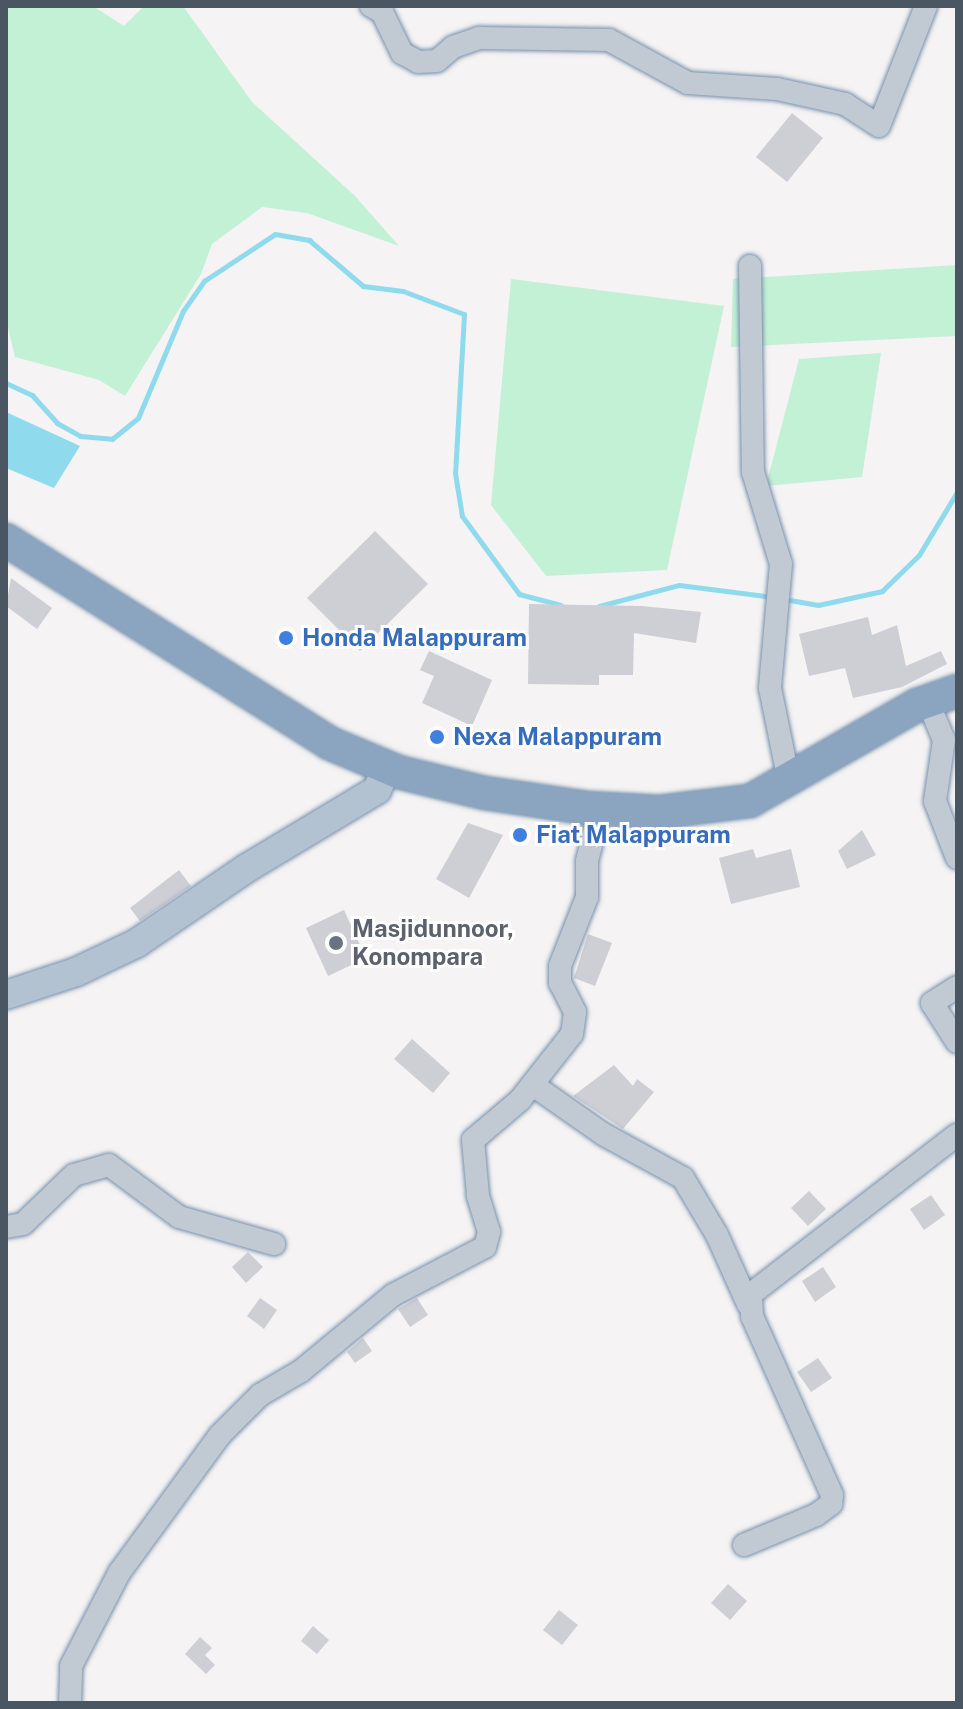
<!DOCTYPE html>
<html>
<head>
<meta charset="utf-8">
<style>
	body { margin:0 }
	#map { position:relative; width:963px; height:1709px; overflow:hidden; background:#f5f3f3; font-family:"Public Sans",sans-serif }
	div>[style] { position:absolute }
	[style*='--x'] { left:calc(var(--x)*1px); top:calc(var(--y)*1px); width:calc(var(--w)*1px); rotate:calc(var(--a)*1deg) }
	.green>* { inset:0; background:#c3f1d5 }
	.water>* { inset:0; background:#90daee }
	.stream>* { height:5px; margin:-2.5px; padding:0 2.5px; transform-origin:2.5px; border-radius:2.5px; background:#90daee }
	.building>* { inset:0; background:#cdcfd5 }
	.roads { filter:drop-shadow(0 0 2px #7690ad) drop-shadow(0 0 2px #7690ad) }
	.minor>* { height:22px; margin:-11px; padding:0 11px; transform-origin:11px; border-radius:11px; background:#c1cad2 }
	.major>* { height:28px; margin:-14px; padding:0 14px; transform-origin:14px; border-radius:14px; background:#b3c2d1 }
	.highway>* { height:32px; margin:-16px; padding:0 16px; transform-origin:16px; border-radius:16px; background:#8ba5c1 }
	.dots>* { width:22px; height:22px; translate:-50% -50%; box-sizing:border-box; border:4px solid #fff; border-radius:50% }
	span { translate:-50% -50%; white-space:nowrap; text-align:center; line-height:1.15; -webkit-text-stroke:6px #fff; paint-order:stroke }
	.shop-label { font-size:24px; color:#366cbe; font-weight:700 }
	.left { translate:0 -50%; text-align:left }
	.worship-label { font-size:24px; color:#5b616d; font-weight:700 }
	.frame { position:absolute; inset:0; border:8px solid #4a5661; pointer-events:none }
</style>
</head>
<body>
<div id="map">
	<div class="green">
		<i style="clip-path:polygon(6px 6px,93px 6px,124px 26px,144px 6px,183px 6px,252px 102px,355px 196px,399px 246px,307px 213px,262px 207px,212px 244px,201px 274px,125px 396px,99px 380px,15px 357px,6px 319px)"></i>
		<i style="clip-path:polygon(957px 265px,957px 336px,731px 347px,733px 279px)"></i>
		<i style="clip-path:polygon(511px 279px,724px 306px,667px 570px,546px 576px,491px 505px)"></i>
		<i style="clip-path:polygon(881px 353px,862px 477px,766px 486px,799px 359px)"></i>
	</div>
	<div class="water">
		<i style="clip-path:polygon(6px 412px,80px 446px,54px 488px,6px 468px)"></i>
	</div>
	<div class="stream">
		<i style="--x:6;--y:383;--w:29;--a:25"></i>
		<i style="--x:32;--y:395;--w:38;--a:48"></i>
		<i style="--x:57;--y:423;--w:26;--a:29"></i>
		<i style="--x:80;--y:436;--w:32;--a:5"></i>
		<i style="--x:112;--y:439;--w:33;--a:-39"></i>
		<i style="--x:138;--y:418;--w:116;--a:-67.2"></i>
		<i style="--x:183;--y:311;--w:37;--a:-55"></i>
		<i style="--x:204;--y:281;--w:85;--a:-33.5"></i>
		<i style="--x:275;--y:234;--w:35;--a:10"></i>
		<i style="--x:309;--y:240;--w:71;--a:40.4"></i>
		<i style="--x:363;--y:286;--w:40;--a:7.1"></i>
		<i style="--x:403;--y:291;--w:65;--a:20.7"></i>
		<i style="--x:464;--y:314;--w:159;--a:93.2"></i>
		<i style="--x:455;--y:473;--w:44;--a:80.8"></i>
		<i style="--x:462;--y:516;--w:97;--a:53.8"></i>
		<i style="--x:519;--y:594;--w:43;--a:14.7"></i>
		<i style="--x:784;--y:599;--w:35;--a:10"></i>
		<i style="--x:818;--y:605;--w:66;--a:-12.3"></i>
		<i style="--x:882;--y:591;--w:52;--a:-44.2"></i>
		<i style="--x:919;--y:555;--w:74;--a:-58.9"></i>
		<i style="--x:599;--y:606;--w:83;--a:-14.7"></i>
		<i style="--x:679;--y:585;--w:96;--a:7.2"></i>
	</div>
	<div class="building">
		<i style="clip-path:polygon(792px 113px,823px 138px,787px 182px,756px 157px)"></i>
		<i style="clip-path:polygon(375px 531px,428px 584px,360px 651px,307px 598px)"></i>
		<i style="clip-path:polygon(11px 578px,52px 608px,37px 629px,6px 606px)"></i>
		<i style="clip-path:polygon(529px 604px,642px 606px,701px 612px,696px 643px,634px 633px,633px 675px,599px 675px,599px 685px,528px 684px)"></i>
		<i style="clip-path:polygon(868px 617px,872px 635px,897px 625px,906px 666px,941px 651px,947px 664px,902px 687px,853px 698px,845px 668px,809px 676px,799px 634px)"></i>
		<i style="clip-path:polygon(429px 651px,492px 680px,472px 726px,422px 703px,434px 676px,420px 670px)"></i>
		<i style="clip-path:polygon(468px 823px,503px 835px,469px 898px,436px 879px)"></i>
		<i style="clip-path:polygon(862px 830px,876px 855px,847px 869px,838px 851px)"></i>
		<i style="clip-path:polygon(753px 849px,756px 858px,791px 849px,800px 887px,731px 904px,719px 858px)"></i>
		<i style="clip-path:polygon(179px 870px,191px 886px,140px 921px,130px 908px)"></i>
		<i style="clip-path:polygon(344px 910px,366px 958px,328px 976px,306px 928px)"></i>
		<i style="clip-path:polygon(588px 934px,612px 943px,595px 986px,574px 978px)"></i>
		<i style="clip-path:polygon(412px 1039px,450px 1073px,433px 1093px,394px 1059px)"></i>
		<i style="clip-path:polygon(614px 1065px,633px 1086px,637px 1079px,654px 1092px,623px 1129px,573px 1096px)"></i>
		<i style="clip-path:polygon(809px 1191px,826px 1209px,808px 1226px,791px 1208px)"></i>
		<i style="clip-path:polygon(931px 1195px,945px 1215px,924px 1230px,910px 1209px)"></i>
		<i style="clip-path:polygon(248px 1252px,263px 1267px,246px 1283px,232px 1267px)"></i>
		<i style="clip-path:polygon(823px 1267px,836px 1287px,815px 1302px,802px 1281px)"></i>
		<i style="clip-path:polygon(260px 1298px,277px 1310px,264px 1329px,247px 1316px)"></i>
		<i style="clip-path:polygon(417px 1298px,428px 1315px,410px 1327px,398px 1309px)"></i>
		<i style="clip-path:polygon(363px 1338px,372px 1351px,355px 1363px,347px 1352px)"></i>
		<i style="clip-path:polygon(818px 1358px,832px 1378px,811px 1392px,797px 1372px)"></i>
		<i style="clip-path:polygon(728px 1584px,747px 1601px,730px 1620px,711px 1603px)"></i>
		<i style="clip-path:polygon(559px 1610px,578px 1625px,562px 1645px,543px 1630px)"></i>
		<i style="clip-path:polygon(313px 1626px,329px 1640px,317px 1654px,301px 1641px)"></i>
		<i style="clip-path:polygon(200px 1637px,212px 1648px,205px 1655px,215px 1665px,206px 1674px,185px 1654px)"></i>
	</div>
	<div class="roads">
		<div class="minor">
			<i style="--x:371;--y:6;--w:13;--a:29"></i>
			<i style="--x:382;--y:12;--w:46;--a:64"></i>
			<i style="--x:402;--y:53;--w:18;--a:29"></i>
			<i style="--x:418;--y:62;--w:19;--a:-3"></i>
			<i style="--x:437;--y:61;--w:21;--a:-41"></i>
			<i style="--x:453;--y:47;--w:28;--a:-19"></i>
			<i style="--x:479;--y:38;--w:130;--a:0.9"></i>
			<i style="--x:609;--y:40;--w:90;--a:28.6"></i>
			<i style="--x:688;--y:83;--w:89;--a:3.9"></i>
			<i style="--x:777;--y:89;--w:70;--a:12.4"></i>
			<i style="--x:845;--y:104;--w:40;--a:32.9"></i>
			<i style="--x:879;--y:126;--w:129;--a:-68.6"></i>
			<i style="--x:750;--y:266;--w:206;--a:89.2"></i>
			<i style="--x:753;--y:472;--w:96;--a:73.1"></i>
			<i style="--x:781;--y:564;--w:124;--a:95.1"></i>
			<i style="--x:770;--y:688;--w:95;--a:78.5"></i>
			<i style="--x:928;--y:702;--w:41;--a:67.2"></i>
			<i style="--x:944;--y:740;--w:62;--a:98.4"></i>
			<i style="--x:935;--y:801;--w:61;--a:68.9"></i>
			<i style="--x:957;--y:987;--w:30;--a:147"></i>
			<i style="--x:932;--y:1003;--w:46;--a:57.3"></i>
			<i style="--x:533;--y:1085;--w:85;--a:35"></i>
			<i style="--x:603;--y:1134;--w:91;--a:28.8"></i>
			<i style="--x:683;--y:1178;--w:66;--a:59.2"></i>
			<i style="--x:717;--y:1235;--w:76;--a:65.8"></i>
			<i style="--x:6;--y:1227;--w:17;--a:-10"></i>
			<i style="--x:23;--y:1224;--w:71;--a:-43.9"></i>
			<i style="--x:74;--y:1175;--w:36;--a:-16"></i>
			<i style="--x:109;--y:1165;--w:87;--a:36.6"></i>
			<i style="--x:179;--y:1217;--w:99;--a:15.9"></i>
			<i style="--x:744;--y:1545;--w:78;--a:-22.6"></i>
			<i style="--x:816;--y:1515;--w:19;--a:-36"></i>
			<i style="--x:831;--y:1504;--w:9;--a:-84"></i>
			<i style="--x:832;--y:1495;--w:196;--a:-114.1"></i>
			<i style="--x:752;--y:1316;--w:22;--a:-93"></i>
			<i style="--x:751;--y:1294;--w:260;--a:-37.7"></i>
			<i style="--x:70;--y:1703;--w:37;--a:-88"></i>
			<i style="--x:71;--y:1666;--w:105;--a:-62.7"></i>
			<i style="--x:119;--y:1573;--w:171;--a:-53.8"></i>
			<i style="--x:220;--y:1435;--w:57;--a:-45"></i>
			<i style="--x:260;--y:1395;--w:48;--a:-30.3"></i>
			<i style="--x:301;--y:1371;--w:119;--a:-39.6"></i>
			<i style="--x:393;--y:1295;--w:104;--a:-27.6"></i>
			<i style="--x:485;--y:1247;--w:16;--a:-75"></i>
			<i style="--x:489;--y:1232;--w:39;--a:-107"></i>
			<i style="--x:478;--y:1195;--w:55;--a:-95.2"></i>
			<i style="--x:473;--y:1140;--w:62;--a:-40.4"></i>
			<i style="--x:520;--y:1100;--w:84;--a:-51.8"></i>
			<i style="--x:572;--y:1034;--w:22;--a:-82"></i>
			<i style="--x:575;--y:1012;--w:33;--a:-117"></i>
			<i style="--x:560;--y:983;--w:17;--a:-90"></i>
			<i style="--x:560;--y:966;--w:74;--a:-68.6"></i>
			<i style="--x:587;--y:897;--w:36;--a:-90"></i>
			<i style="--x:587;--y:861;--w:54;--a:-76"></i>
		</div>
		<div class="major">
			<i style="--x:6;--y:995;--w:74;--a:-18.2"></i>
			<i style="--x:76;--y:972;--w:68;--a:-25.4"></i>
			<i style="--x:137;--y:943;--w:133;--a:-34.3"></i>
			<i style="--x:247;--y:868;--w:152;--a:-31"></i>
			<i style="--x:377;--y:790;--w:25;--a:-67"></i>
		</div>
		<div class="highway">
			<i style="--x:6;--y:540;--w:381;--a:32.1"></i>
			<i style="--x:329;--y:743;--w:75;--a:22.8"></i>
			<i style="--x:398;--y:772;--w:89;--a:13.6"></i>
			<i style="--x:485;--y:793;--w:102;--a:8.4"></i>
			<i style="--x:586;--y:808;--w:74;--a:3.1"></i>
			<i style="--x:660;--y:812;--w:91;--a:-7"></i>
			<i style="--x:750;--y:801;--w:193;--a:-29.9"></i>
			<i style="--x:917;--y:705;--w:42;--a:-19.3"></i>
		</div>
	</div>
	<div class="dots">
		<i style="left:286px;top:638px;background:#3f7fe0"></i>
		<i style="left:437px;top:737px;background:#3f7fe0"></i>
		<i style="left:520px;top:835px;background:#3f7fe0"></i>
		<i style="left:336px;top:943px;background:#6b7280"></i>
	</div>
	<div class="shop-label">
		<span class="left" style="left:302px;top:638px">Honda Malappuram</span>
		<span class="left" style="left:453px;top:737px">Nexa Malappuram</span>
		<span class="left" style="left:536px;top:835px">Fiat Malappuram</span>
	</div>
	<div class="worship-label">
		<span class="left" style="left:352px;top:943px">Masjidunnoor,<br>Konompara</span>
	</div>
	<div class="frame"></div>
</div>
</body>
</html>
